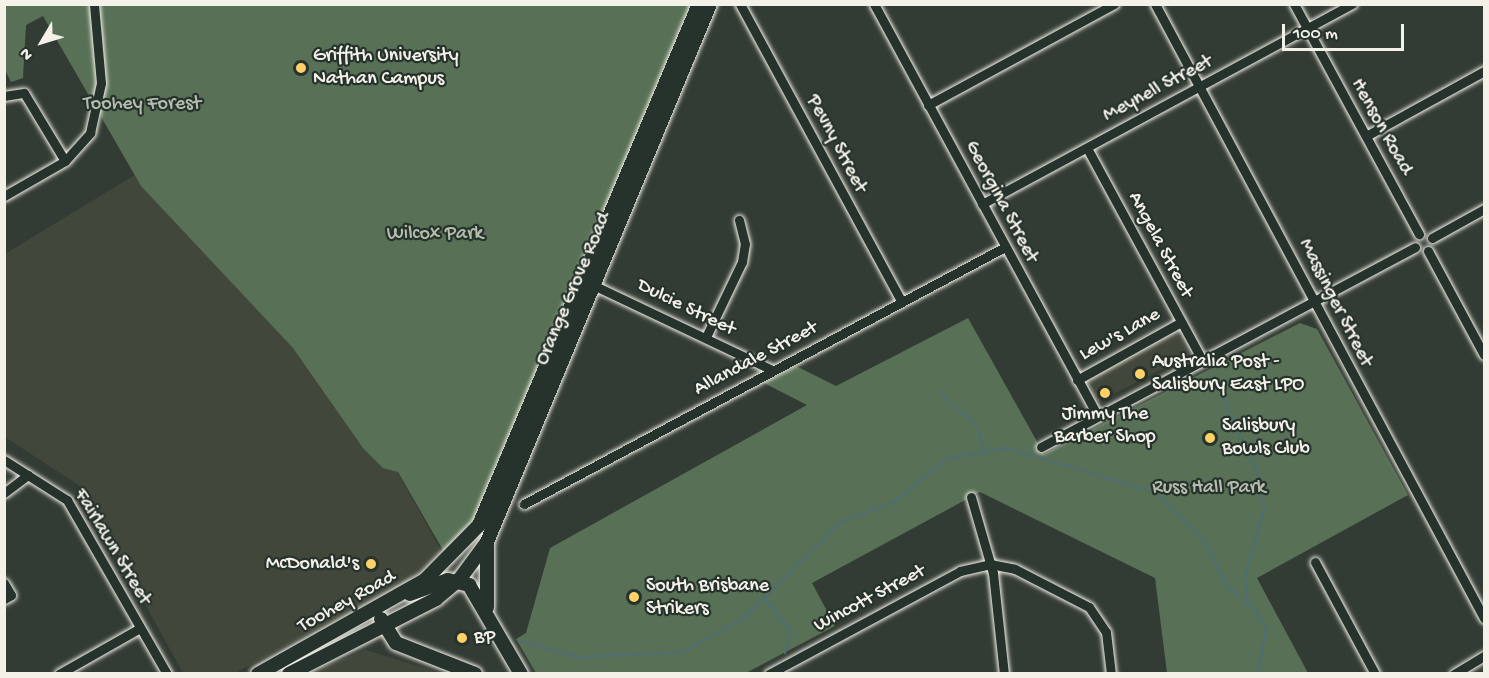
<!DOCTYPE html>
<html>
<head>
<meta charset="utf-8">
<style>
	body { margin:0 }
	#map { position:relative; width:1489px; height:678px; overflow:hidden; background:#333c34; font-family:"Gochi Hand",sans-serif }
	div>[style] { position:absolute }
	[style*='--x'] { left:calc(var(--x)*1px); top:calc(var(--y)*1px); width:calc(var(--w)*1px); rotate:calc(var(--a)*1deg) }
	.built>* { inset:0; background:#42473c }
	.green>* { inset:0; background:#587055 }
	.stream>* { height:2px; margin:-1px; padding:0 1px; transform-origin:1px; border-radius:1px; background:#4f6d75 }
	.roads { filter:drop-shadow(0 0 2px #f4f1e8) drop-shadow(0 0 2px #f4f1e8) }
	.minor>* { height:9px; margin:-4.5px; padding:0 4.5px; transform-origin:4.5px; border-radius:4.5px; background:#26332d }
	.secondary>* { height:14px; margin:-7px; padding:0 7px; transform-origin:7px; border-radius:7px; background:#26332d }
	.dots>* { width:16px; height:16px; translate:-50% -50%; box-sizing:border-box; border:3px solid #26332d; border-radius:50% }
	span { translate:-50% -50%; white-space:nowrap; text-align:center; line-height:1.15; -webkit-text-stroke:4.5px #26332d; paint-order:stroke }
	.poi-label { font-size:20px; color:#f4f1e8 }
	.left { translate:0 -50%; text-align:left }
	.right { translate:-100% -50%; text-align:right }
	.street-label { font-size:20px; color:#f4f1e8 }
	.park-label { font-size:20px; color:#b6bdad }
	.frame { position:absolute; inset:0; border:6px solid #f4f1e8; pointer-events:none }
	.north { position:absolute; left:12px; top:12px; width:60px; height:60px; -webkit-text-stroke:4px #26332d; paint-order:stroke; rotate:232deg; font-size:16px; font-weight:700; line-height:24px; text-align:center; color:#f4f1e8 }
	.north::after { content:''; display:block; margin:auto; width:21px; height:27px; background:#f4f1e8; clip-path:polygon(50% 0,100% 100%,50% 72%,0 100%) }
	.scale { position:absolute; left:1282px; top:24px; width:122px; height:27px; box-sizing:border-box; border:3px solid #f4f1e8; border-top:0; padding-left:8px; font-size:18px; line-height:21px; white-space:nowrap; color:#f4f1e8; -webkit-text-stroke:4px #26332d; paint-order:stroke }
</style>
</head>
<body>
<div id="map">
	<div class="built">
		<i style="clip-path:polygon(207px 131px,442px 552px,406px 582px,235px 673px,183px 673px,80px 486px,5px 437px,5px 254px)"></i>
		<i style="clip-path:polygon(1176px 330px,1190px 355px,1098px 402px,1087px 382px,1090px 375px)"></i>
		<i style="clip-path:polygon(366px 650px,427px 669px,438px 673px,309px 673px)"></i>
	</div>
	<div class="green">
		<i style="clip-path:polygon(4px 5px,691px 5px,477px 516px,444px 552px,398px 472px,383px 468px,363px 448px,293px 348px,141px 186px,43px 16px,26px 25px,23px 78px,11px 82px,5px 70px)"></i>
		<i style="clip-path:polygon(968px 318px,1044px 454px,1300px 323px,1317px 329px,1408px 495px,1257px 578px,1308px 673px,1167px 673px,1155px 578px,980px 492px,812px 583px,835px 626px,746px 673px,536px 673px,516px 639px,526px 633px,550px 548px,807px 405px,764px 383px,796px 366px,836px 386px)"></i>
	</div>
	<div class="stream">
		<i style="--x:1213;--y:375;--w:120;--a:65.8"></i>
		<i style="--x:1262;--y:484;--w:25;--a:85"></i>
		<i style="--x:1264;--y:509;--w:70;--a:105.8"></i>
		<i style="--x:1245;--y:576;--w:24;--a:83"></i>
		<i style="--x:941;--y:394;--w:47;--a:41.5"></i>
		<i style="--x:979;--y:430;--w:21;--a:79"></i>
		<i style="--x:763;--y:597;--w:44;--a:50.5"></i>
		<i style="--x:791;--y:631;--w:23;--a:105"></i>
		<i style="--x:519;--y:641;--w:61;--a:15.2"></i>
		<i style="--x:578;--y:657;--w:105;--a:-2.7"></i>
		<i style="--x:683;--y:652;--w:70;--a:-29.1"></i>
		<i style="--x:744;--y:618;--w:138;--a:-44.7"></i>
		<i style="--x:842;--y:521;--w:54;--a:-19.4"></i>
		<i style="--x:893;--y:503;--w:70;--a:-39.2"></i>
		<i style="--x:947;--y:459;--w:61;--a:-10.4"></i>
		<i style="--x:1007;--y:448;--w:154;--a:16.6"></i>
		<i style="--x:1155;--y:492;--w:69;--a:44.4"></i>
		<i style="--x:1204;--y:540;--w:50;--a:63.9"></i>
		<i style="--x:1226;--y:585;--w:43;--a:41.2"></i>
		<i style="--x:1258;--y:613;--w:18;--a:63"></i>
		<i style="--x:1266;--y:629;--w:46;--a:100.1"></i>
	</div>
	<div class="roads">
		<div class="minor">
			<i style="--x:740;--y:4;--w:338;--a:61.5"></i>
			<i style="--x:874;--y:4;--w:469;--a:61.5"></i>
			<i style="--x:1155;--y:4;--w:697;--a:61.82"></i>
			<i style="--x:1294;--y:4;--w:262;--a:61.5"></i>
			<i style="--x:4;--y:96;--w:20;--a:-9"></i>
			<i style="--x:24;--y:93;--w:79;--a:58.9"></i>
			<i style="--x:928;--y:105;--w:212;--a:-28.5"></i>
			<i style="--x:1366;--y:136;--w:135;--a:-28.8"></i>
			<i style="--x:1087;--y:148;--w:241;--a:61.5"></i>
			<i style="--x:4;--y:196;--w:70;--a:-29.8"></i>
			<i style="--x:65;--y:161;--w:38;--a:-48"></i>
			<i style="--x:90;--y:133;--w:51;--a:-77.6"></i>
			<i style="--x:101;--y:83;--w:79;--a:-95.1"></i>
			<i style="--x:982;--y:204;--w:421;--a:-28.4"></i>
			<i style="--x:1432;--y:238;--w:60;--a:-29.1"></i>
			<i style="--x:1428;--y:251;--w:118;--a:61.7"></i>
			<i style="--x:591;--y:284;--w:200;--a:25.4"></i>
			<i style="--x:706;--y:337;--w:83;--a:-64.4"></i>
			<i style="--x:742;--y:262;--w:18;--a:-81"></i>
			<i style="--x:745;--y:244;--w:25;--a:-104"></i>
			<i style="--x:1077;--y:380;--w:119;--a:-29.1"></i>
			<i style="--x:1041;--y:447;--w:424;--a:-28.1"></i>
			<i style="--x:4;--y:460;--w:75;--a:32.4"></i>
			<i style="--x:67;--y:500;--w:201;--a:60.1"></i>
			<i style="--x:4;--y:493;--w:30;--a:-37"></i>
			<i style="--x:971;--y:497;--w:79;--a:73.9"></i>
			<i style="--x:993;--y:573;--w:102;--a:83.8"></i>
			<i style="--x:524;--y:504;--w:545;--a:-28.12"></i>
			<i style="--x:1315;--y:562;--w:127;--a:61.8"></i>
			<i style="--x:4;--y:583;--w:14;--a:60"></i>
			<i style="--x:11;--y:595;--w:8;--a:150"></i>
			<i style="--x:59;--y:674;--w:93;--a:-29.6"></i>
			<i style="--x:769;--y:674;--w:217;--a:-28.3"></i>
			<i style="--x:960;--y:571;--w:31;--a:-13"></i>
			<i style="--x:990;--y:564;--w:25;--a:11"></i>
			<i style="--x:1015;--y:569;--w:83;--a:27.2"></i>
			<i style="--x:1089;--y:607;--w:30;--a:56"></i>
			<i style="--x:1106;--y:632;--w:42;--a:83.2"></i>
			<i style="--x:1454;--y:674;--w:35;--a:-31"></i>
		</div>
		<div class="secondary">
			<i style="--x:487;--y:542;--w:65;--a:90"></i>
			<i style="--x:410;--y:594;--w:40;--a:-20.2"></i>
			<i style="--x:448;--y:580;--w:22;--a:13"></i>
			<i style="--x:469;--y:585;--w:103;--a:59.7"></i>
			<i style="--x:381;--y:619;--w:28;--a:58"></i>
			<i style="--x:396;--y:643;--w:85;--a:21.4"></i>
			<i style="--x:258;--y:674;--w:192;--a:-29.4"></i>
			<i style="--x:425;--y:580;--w:77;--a:-45.5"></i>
			<i style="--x:479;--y:525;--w:566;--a:-67.11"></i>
			<i style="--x:289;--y:674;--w:165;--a:-27"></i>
			<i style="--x:436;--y:599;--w:30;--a:-40"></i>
			<i style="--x:459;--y:580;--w:47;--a:-53.6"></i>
			<i style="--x:487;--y:542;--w:582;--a:-67.49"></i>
		</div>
	</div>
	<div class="dots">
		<i style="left:301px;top:68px;background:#ffd166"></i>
		<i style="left:1140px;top:374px;background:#ffd166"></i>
		<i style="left:1105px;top:393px;background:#ffd166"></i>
		<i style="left:1210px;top:438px;background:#ffd166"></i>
		<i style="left:371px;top:564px;background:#ffd166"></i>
		<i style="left:634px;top:597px;background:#ffd166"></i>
		<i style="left:462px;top:638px;background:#ffd166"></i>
	</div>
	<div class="poi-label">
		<span class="left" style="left:313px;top:68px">Griffith University<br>Nathan Campus</span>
		<span class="left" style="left:1152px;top:374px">Australia Post -<br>Salisbury East LPO</span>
		<span style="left:1105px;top:426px">Jimmy The<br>Barber Shop</span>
		<span class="left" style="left:1222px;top:438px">Salisbury<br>Bowls Club</span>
		<span class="right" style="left:359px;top:564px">McDonald's</span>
		<span class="left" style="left:646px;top:598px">South Brisbane<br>Strikers</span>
		<span class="left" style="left:474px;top:638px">BP</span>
	</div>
	<div class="street-label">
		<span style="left:1158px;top:89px;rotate:-28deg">Meynell Street</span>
		<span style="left:1381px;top:127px;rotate:61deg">Henson Road</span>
		<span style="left:836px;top:144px;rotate:62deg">Pevny Street</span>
		<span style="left:1001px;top:202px;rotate:62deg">Georgina Street</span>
		<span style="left:1160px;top:245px;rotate:62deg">Angela Street</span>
		<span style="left:574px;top:289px;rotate:-67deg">Orange Grove Road</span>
		<span style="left:1335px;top:303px;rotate:63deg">Massinger Street</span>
		<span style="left:686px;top:308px;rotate:26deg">Dulcie Street</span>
		<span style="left:1120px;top:335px;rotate:-29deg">Lew's Lane</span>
		<span style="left:756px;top:359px;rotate:-28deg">Allandale Street</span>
		<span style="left:112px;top:547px;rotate:59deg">Fairlawn Street</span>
		<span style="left:870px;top:599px;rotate:-28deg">Wincott Street</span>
		<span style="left:347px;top:602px;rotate:-29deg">Toohey Road</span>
	</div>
	<div class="park-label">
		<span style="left:142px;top:104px">Toohey Forest</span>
		<span style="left:435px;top:234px">Wilcox Park</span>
		<span style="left:1209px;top:488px">Russ Hall Park</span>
	</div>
	<div class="frame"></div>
	<div class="north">N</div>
	<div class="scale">100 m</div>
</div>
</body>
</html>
